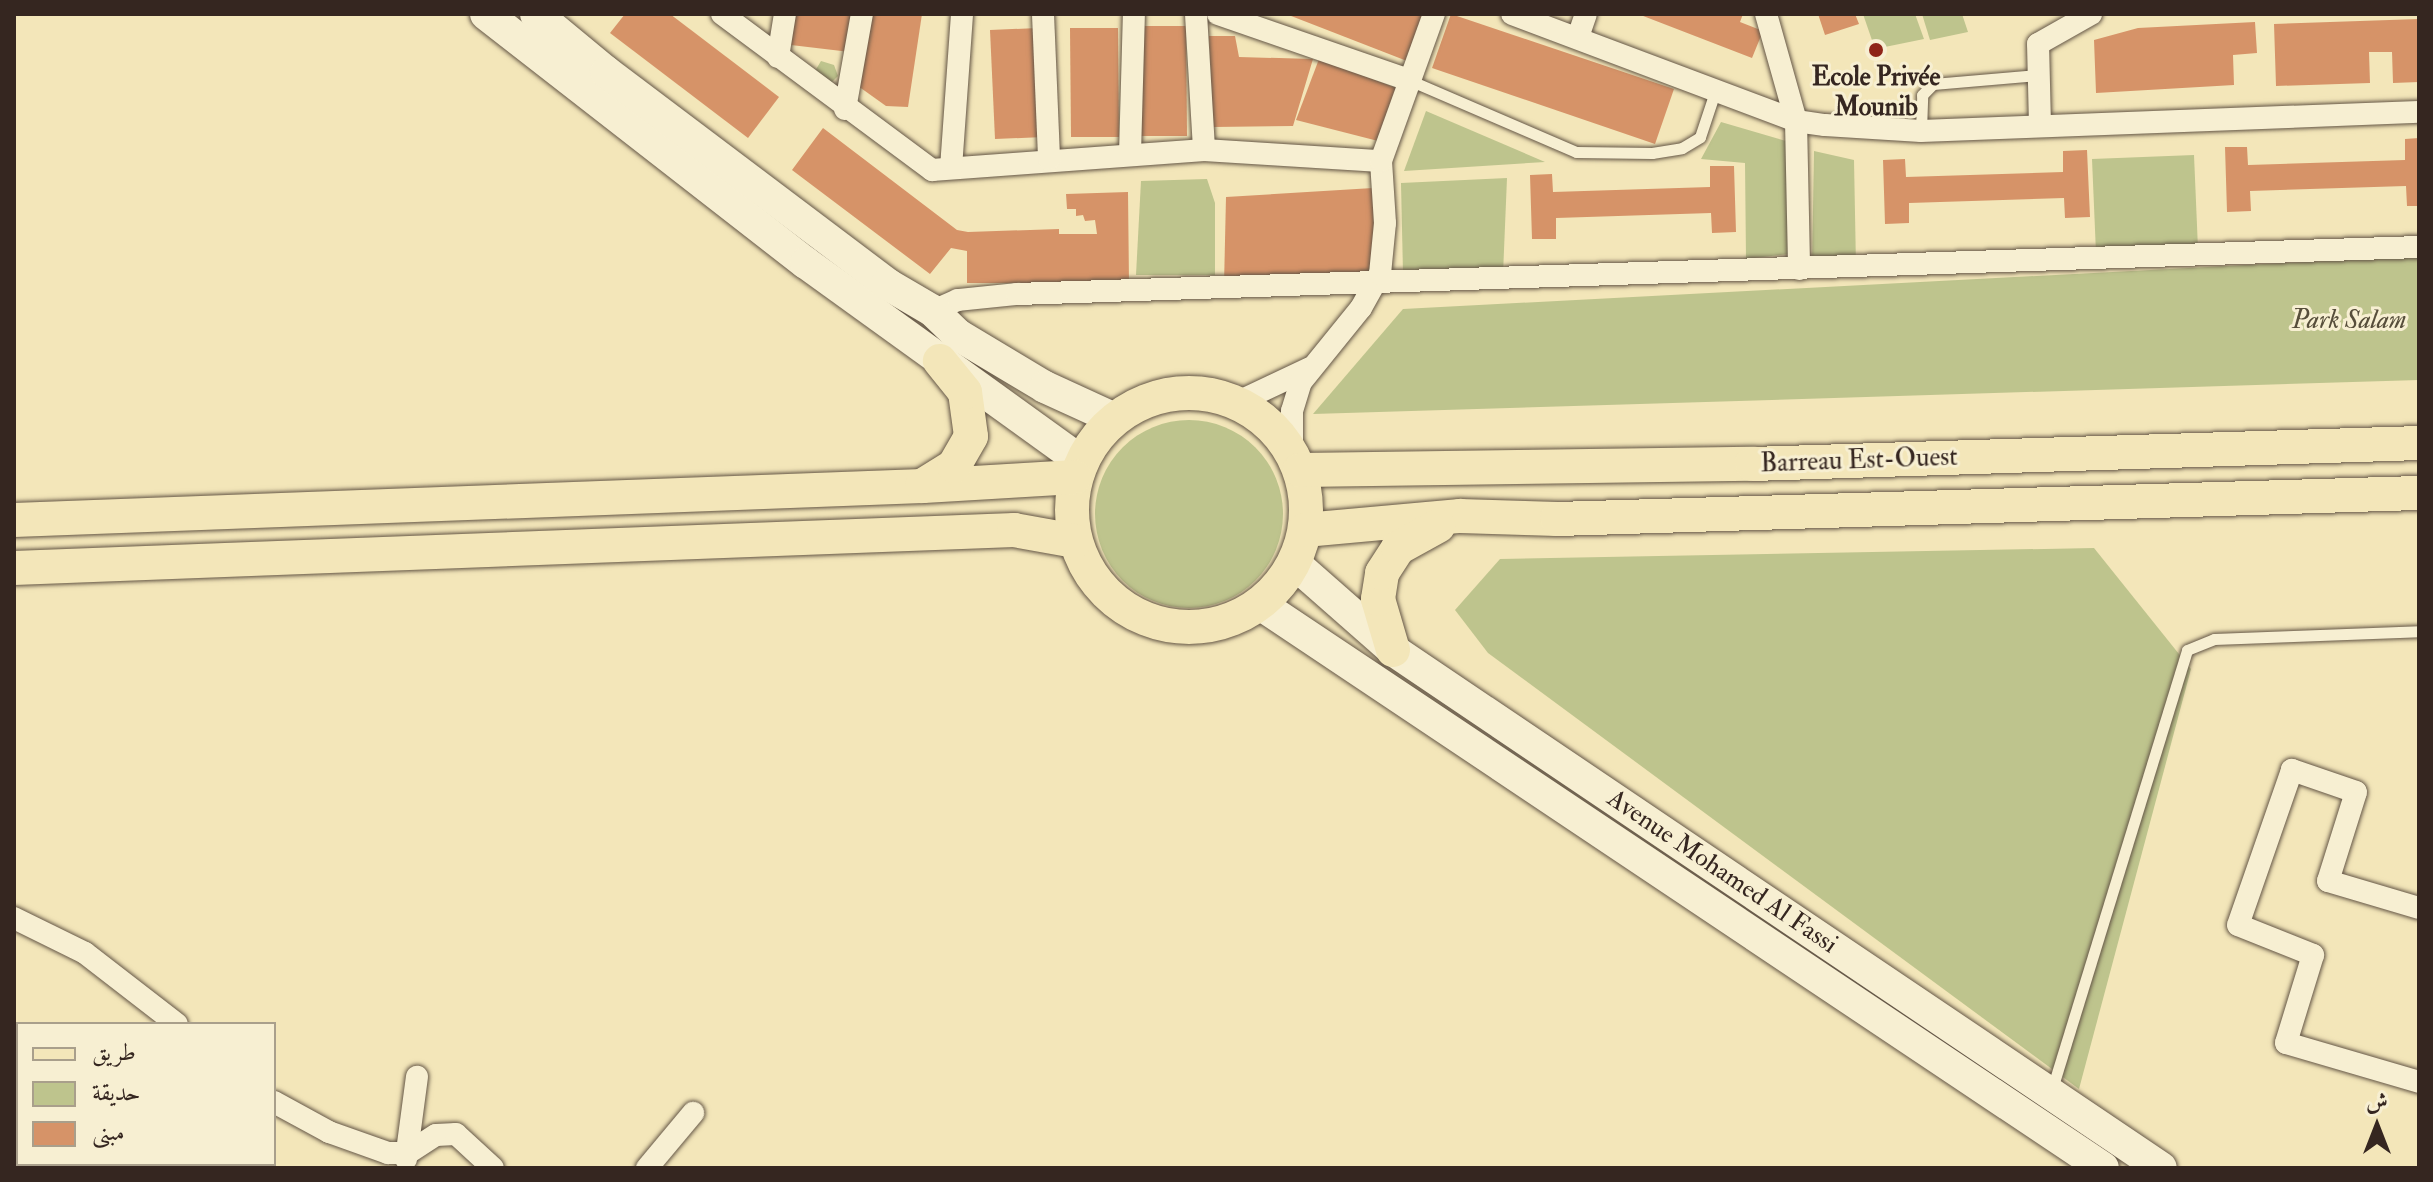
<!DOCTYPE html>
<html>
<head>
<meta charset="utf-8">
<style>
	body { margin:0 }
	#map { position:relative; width:2433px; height:1182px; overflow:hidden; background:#f3e6b9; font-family:"IM FELL Double Pica",Amiri,serif }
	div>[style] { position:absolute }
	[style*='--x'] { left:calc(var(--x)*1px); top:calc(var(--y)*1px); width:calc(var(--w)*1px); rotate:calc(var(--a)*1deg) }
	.green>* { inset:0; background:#bec48d }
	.round { border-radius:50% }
	.building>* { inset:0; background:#d69368 }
	.roads { filter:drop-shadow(0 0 2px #645646) drop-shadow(0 0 2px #645646) }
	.lane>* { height:11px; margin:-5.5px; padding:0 5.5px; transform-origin:5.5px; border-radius:5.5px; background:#f7efd2 }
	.street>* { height:22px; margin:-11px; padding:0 11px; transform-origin:11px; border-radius:11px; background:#f7efd2 }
	.secondary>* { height:32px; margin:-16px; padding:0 16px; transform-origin:16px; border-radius:16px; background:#f7efd2 }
	.primary>* { height:34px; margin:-17px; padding:0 17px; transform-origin:17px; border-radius:17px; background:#f3e6b9 }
	.primary>.ring { margin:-17px; padding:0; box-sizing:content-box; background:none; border:34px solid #f3e6b9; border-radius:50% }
	.dots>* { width:22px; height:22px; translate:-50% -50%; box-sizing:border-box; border:4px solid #f7efd2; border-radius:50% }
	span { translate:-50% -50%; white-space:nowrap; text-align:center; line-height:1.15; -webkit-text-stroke:6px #f7efd2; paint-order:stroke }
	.poi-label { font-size:26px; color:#352620; font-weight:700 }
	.park-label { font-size:26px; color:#574e3b; font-style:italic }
	.street-label { font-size:26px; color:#352620 }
	.frame { position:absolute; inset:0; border:16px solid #352620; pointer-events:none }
	.legend { position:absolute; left:16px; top:1022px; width:260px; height:144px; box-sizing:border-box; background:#f7efd2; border:2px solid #a99f8b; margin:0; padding:10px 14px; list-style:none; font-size:24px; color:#352620 }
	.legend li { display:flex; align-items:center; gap:16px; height:40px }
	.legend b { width:40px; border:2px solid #a99f8b }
	.north { position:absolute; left:2337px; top:1086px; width:80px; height:80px; -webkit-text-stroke:6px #f7efd2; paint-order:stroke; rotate:0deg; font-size:22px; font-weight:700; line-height:32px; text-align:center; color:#352620 }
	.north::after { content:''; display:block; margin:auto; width:28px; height:36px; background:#352620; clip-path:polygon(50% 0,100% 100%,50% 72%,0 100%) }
</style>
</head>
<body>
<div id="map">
	<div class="green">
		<i style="clip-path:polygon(1863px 14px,1915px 14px,1924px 39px,1875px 49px)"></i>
		<i style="clip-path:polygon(1922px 14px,1962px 14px,1968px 32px,1930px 40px)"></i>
		<i style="clip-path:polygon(821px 61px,834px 65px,838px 76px,829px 85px,812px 76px)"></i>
		<i style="clip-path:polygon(1426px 111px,1545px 162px,1404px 171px)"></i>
		<i style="clip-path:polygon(1721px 122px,1786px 141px,1789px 254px,1746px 259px,1745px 163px,1701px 159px)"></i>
		<i style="clip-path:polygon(1814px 151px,1854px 160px,1856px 266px,1812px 269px)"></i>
		<i style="clip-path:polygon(2194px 155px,2198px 249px,2096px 253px,2092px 159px)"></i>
		<i style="clip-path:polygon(1507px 178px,1503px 274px,1403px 273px,1401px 183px)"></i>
		<i style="clip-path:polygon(1207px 179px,1215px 203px,1215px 275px,1136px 275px,1141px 181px)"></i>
		<i style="clip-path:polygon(2419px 256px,2419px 380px,1313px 414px,1403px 309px)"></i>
		<i class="round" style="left:1095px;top:420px;width:188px;height:188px"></i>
		<i style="clip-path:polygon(2094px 548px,2191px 669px,2079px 1089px,1488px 653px,1455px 610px,1500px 559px)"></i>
	</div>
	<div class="building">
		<i style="clip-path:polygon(625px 14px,670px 14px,779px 97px,748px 138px,610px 33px)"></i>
		<i style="clip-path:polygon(795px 14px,854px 14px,850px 52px,791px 45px)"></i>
		<i style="clip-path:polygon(868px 14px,922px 14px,908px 107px,886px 106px,858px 86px)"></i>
		<i style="clip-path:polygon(1286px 14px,1425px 14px,1407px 61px)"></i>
		<i style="clip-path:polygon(1451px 14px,1674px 89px,1655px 144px,1432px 68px)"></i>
		<i style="clip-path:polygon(1638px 14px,1743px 14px,1740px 22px,1763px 31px,1752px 58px)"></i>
		<i style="clip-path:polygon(1818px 14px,1855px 14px,1859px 24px,1825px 35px)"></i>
		<i style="clip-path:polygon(2419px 19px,2419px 82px,2393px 83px,2392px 52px,2369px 52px,2370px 83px,2276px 86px,2274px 24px)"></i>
		<i style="clip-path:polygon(2255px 22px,2257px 53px,2233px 55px,2234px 85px,2096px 93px,2094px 40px,2138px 28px)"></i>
		<i style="clip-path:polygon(1138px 26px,1186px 26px,1187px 136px,1139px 136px)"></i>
		<i style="clip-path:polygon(1038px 28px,1043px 137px,995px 139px,990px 30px)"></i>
		<i style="clip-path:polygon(1070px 28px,1118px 28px,1119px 137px,1071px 137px)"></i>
		<i style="clip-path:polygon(1209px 36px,1235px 36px,1239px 57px,1313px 59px,1293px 126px,1213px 127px)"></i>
		<i style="clip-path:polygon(1319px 59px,1399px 89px,1382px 142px,1296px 120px)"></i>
		<i style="clip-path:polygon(823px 128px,957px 230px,968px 232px,1059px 229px,1059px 234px,1097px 234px,1095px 220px,1085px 221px,1083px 215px,1076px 216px,1076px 209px,1067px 209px,1066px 194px,1128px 192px,1129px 283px,967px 283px,967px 251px,951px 248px,930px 274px,792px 170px)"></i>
		<i style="clip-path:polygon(2419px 138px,2419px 206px,2407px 206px,2406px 186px,2250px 191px,2251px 211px,2227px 212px,2225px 147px,2247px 147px,2248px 165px,2405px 160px,2405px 139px)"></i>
		<i style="clip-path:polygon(2087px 150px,2090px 217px,2065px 218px,2064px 198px,1909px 203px,1909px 223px,1885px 224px,1883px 160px,1905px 159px,1906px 177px,2063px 172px,2063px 151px)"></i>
		<i style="clip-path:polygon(1710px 166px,1734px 166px,1736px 232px,1712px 233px,1711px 213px,1556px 218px,1556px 239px,1532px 239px,1530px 175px,1552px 174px,1553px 192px,1710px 187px)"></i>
		<i style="clip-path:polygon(1373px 188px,1375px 277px,1224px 285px,1226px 197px)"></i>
	</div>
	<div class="roads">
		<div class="lane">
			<i style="--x:1409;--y:80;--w:182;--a:23.3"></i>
			<i style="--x:1576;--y:152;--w:76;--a:0.8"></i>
			<i style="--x:1652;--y:153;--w:30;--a:-9"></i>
			<i style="--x:1682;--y:148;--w:21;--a:-31"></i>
			<i style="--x:1700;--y:137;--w:51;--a:-71.6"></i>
			<i style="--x:1921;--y:131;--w:36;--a:-88"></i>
			<i style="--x:1922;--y:95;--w:16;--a:-45"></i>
			<i style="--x:1933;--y:84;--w:105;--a:-4.9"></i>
			<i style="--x:2052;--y:1089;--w:459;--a:-72.9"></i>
			<i style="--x:2187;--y:650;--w:29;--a:-22"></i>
			<i style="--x:2214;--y:639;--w:205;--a:-2.2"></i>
		</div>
		<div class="street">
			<i style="--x:722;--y:14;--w:262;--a:36.6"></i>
			<i style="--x:932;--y:170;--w:273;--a:-4.2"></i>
			<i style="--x:1204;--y:150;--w:177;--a:3.6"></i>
			<i style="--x:1043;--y:14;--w:145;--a:87.6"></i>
			<i style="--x:1196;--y:14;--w:136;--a:86.6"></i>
			<i style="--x:1218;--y:14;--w:202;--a:19.1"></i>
			<i style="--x:1512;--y:14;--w:303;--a:20.6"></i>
			<i style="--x:1796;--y:121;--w:29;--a:8"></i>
			<i style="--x:1825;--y:125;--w:96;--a:3.6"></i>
			<i style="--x:1921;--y:131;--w:498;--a:-2.2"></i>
			<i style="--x:1766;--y:14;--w:111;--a:74.3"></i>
			<i style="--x:1796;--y:121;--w:148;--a:88.8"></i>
			<i style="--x:1578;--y:37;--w:24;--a:-71"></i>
			<i style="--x:778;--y:57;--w:44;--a:-80.8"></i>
			<i style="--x:845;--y:109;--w:97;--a:-79.9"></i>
			<i style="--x:2040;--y:125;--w:81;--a:-91.4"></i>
			<i style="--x:2038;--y:44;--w:61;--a:-29.5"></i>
			<i style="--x:1130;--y:154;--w:140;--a:-88.4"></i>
			<i style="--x:951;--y:168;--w:154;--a:-85.9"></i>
			<i style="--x:933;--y:311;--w:27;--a:-24"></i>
			<i style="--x:958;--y:300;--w:59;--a:-5.8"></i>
			<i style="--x:1017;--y:294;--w:1403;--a:-1.92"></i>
			<i style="--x:1236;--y:403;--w:82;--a:-25.3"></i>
			<i style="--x:1292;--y:453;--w:42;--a:-90"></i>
			<i style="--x:1292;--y:411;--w:30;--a:-73"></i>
			<i style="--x:1301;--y:382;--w:95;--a:-51"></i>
			<i style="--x:1361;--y:308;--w:39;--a:-61"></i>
			<i style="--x:1380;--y:274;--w:51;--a:-84.4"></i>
			<i style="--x:1385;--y:223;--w:62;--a:-93.7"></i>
			<i style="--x:1381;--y:161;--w:156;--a:-70.2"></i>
			<i style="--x:2419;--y:908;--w:95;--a:-163.5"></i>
			<i style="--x:2328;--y:881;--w:93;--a:-72.5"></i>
			<i style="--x:2356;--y:792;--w:68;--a:-161"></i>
			<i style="--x:2292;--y:770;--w:164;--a:109.2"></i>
			<i style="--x:2238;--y:925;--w:81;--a:21.8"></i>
			<i style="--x:2313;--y:955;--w:92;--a:107.1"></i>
			<i style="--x:2286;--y:1043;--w:139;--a:16.3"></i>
			<i style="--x:14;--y:918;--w:79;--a:26.2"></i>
			<i style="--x:85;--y:953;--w:116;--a:37.7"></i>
			<i style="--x:274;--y:1102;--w:63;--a:28.6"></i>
			<i style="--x:329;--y:1132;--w:63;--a:19.6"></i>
			<i style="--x:388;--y:1153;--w:20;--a:0"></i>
			<i style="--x:408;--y:1153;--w:33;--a:-33"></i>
			<i style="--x:436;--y:1135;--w:20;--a:-3"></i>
			<i style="--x:456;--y:1134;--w:50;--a:42.6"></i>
			<i style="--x:406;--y:1159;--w:83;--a:-82.4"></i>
			<i style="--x:212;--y:1168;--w:4;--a:-76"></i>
			<i style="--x:647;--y:1168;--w:72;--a:-50.1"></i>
		</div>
		<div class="secondary">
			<i style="--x:486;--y:14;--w:405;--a:37.9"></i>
			<i style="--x:806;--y:263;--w:340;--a:35.8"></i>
			<i style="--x:536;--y:14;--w:91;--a:39.6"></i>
			<i style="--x:606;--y:72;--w:352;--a:37"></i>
			<i style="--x:887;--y:284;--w:53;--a:30.4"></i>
			<i style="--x:933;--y:311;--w:35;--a:44"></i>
			<i style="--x:958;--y:335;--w:101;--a:30.9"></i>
			<i style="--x:1045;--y:387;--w:77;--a:24.6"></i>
			<i style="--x:1294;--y:563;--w:132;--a:41.3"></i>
			<i style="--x:1393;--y:650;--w:926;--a:34"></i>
			<i style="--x:1260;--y:604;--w:1014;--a:33.78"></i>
		</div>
		<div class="primary">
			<i class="ring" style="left:1072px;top:393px;width:200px;height:200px"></i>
			<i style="--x:1300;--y:470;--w:452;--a:-0.8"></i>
			<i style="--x:1752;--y:464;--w:667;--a:-1.8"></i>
			<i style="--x:924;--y:486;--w:151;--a:-3.4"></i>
			<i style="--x:14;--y:520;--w:909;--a:-2.14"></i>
			<i style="--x:922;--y:486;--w:38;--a:-32"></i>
			<i style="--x:954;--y:466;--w:34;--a:-60"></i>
			<i style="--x:971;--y:436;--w:44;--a:-97.8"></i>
			<i style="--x:965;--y:392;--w:40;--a:-129"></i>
			<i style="--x:1305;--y:530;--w:156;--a:-5.2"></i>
			<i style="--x:1460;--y:516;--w:97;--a:1.8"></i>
			<i style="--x:1557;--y:519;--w:862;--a:-1.73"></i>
			<i style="--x:14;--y:568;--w:1001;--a:-2.18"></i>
			<i style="--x:1014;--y:530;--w:62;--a:10.2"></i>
			<i style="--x:1393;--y:650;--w:53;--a:-106.4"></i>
			<i style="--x:1378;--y:599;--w:26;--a:-81"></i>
			<i style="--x:1382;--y:573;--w:30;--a:-57"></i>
			<i style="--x:1398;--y:548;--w:46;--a:-28.8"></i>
		</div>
	</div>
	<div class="dots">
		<i style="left:1876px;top:50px;background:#8f2418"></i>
	</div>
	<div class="poi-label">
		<span style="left:1876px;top:93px">Ecole Privée<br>Mounib</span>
	</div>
	<div class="park-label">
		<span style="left:2349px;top:321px">Park Salam</span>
	</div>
	<div class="street-label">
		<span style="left:1859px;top:461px;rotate:-2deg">Barreau Est-Ouest</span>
		<span style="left:1722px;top:872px;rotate:34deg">Avenue Mohamed Al Fassi</span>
	</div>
	<div class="frame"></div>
	<ul class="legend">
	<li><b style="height:10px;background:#f3e6b9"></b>طريق</li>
	<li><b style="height:22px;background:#bec48d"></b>حديقة</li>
	<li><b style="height:22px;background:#d69368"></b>مبنى</li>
	</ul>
	<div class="north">ش</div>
</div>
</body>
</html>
